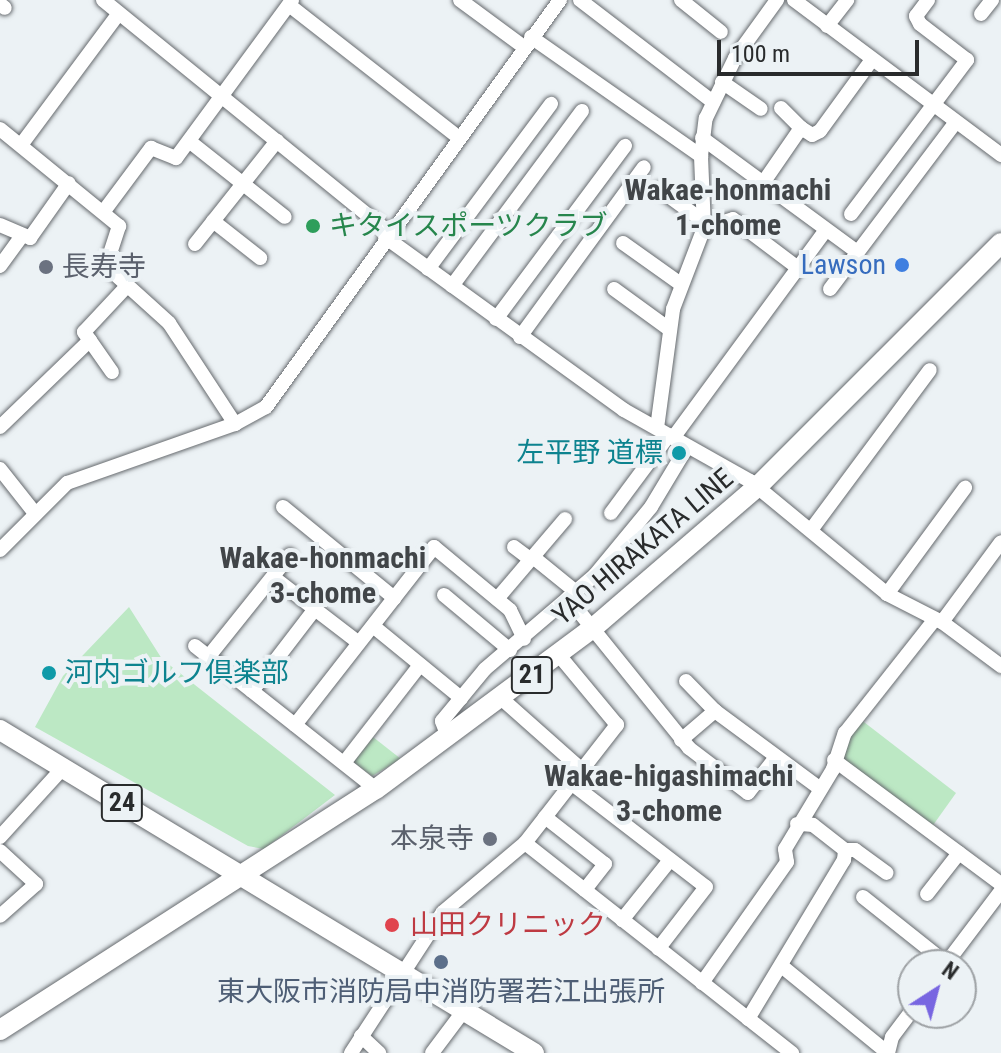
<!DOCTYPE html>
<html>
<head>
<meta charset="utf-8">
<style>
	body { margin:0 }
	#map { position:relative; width:1001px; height:1053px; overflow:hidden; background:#ecf2f5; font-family:"Roboto Condensed","Noto Sans JP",sans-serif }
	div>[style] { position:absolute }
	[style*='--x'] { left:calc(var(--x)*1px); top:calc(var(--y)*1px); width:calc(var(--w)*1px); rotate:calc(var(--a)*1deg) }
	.green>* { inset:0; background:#bce8c4 }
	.roads { filter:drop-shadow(0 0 2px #666a6e) drop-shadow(0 0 2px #666a6e) }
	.minor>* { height:14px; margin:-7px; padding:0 7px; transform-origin:7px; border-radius:7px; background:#fff }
	.primary>* { height:20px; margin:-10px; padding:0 10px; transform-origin:10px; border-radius:10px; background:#fff }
	.dots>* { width:22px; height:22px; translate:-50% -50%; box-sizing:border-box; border:4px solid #ecf2f5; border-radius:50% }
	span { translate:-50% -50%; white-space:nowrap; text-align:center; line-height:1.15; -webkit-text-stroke:8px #ecf2f5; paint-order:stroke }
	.shield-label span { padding:2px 6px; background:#ecf2f5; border:2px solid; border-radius:6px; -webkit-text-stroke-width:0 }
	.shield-label { font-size:26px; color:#292b2c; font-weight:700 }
	.leisure-label { font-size:28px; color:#27864d }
	.left { translate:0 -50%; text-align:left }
	.shop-label { font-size:28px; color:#366cbe }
	.right { translate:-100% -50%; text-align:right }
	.worship-label { font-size:28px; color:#5b616d }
	.culture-label { font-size:28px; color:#0d838f }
	.street-label { font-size:28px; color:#292b2c }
	.health-label { font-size:28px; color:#be3a42 }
	.service-label { font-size:28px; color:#4e5e75 }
	.neighbourhood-label { font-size:30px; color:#414548; font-weight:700 }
	.north { position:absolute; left:897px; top:949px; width:80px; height:80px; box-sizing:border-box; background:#ecf2f5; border:2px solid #9ea2a5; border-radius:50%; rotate:36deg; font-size:22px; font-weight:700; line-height:32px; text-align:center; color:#292b2c }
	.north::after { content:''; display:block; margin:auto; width:28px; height:36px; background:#7866e1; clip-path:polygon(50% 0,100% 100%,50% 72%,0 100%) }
	.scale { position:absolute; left:717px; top:40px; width:202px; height:36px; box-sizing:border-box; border:4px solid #292b2c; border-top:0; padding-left:10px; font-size:24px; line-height:28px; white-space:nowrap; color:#292b2c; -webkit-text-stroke:6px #ecf2f5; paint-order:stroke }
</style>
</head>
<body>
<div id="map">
	<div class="green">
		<i style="clip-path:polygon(129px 607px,162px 659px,335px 795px,264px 849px,248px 846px,35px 727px,63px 676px)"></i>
		<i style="clip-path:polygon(860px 719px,956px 793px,931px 828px,839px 760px)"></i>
		<i style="clip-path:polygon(373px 737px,401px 759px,372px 776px,353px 762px)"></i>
	</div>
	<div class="roads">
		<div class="minor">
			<i style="--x:103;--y:0;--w:367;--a:39.1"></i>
			<i style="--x:460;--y:0;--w:79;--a:36.3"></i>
			<i style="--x:580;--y:0;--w:168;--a:37.5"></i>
			<i style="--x:681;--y:0;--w:51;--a:38.7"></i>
			<i style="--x:794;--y:0;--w:259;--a:36.8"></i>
			<i style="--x:0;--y:4;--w:6;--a:39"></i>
			<i style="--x:289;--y:5;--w:214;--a:38"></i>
			<i style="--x:981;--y:14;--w:18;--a:-52"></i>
			<i style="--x:827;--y:26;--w:33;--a:-52"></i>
			<i style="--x:531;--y:37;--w:208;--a:35"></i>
			<i style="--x:722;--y:82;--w:47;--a:34.7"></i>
			<i style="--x:781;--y:108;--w:28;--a:45"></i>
			<i style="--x:0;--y:129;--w:154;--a:39.2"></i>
			<i style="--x:119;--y:226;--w:42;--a:108"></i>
			<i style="--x:106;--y:266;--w:85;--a:42.1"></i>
			<i style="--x:169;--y:323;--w:121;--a:56.8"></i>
			<i style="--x:702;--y:138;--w:192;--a:36.3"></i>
			<i style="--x:189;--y:141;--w:122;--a:38.4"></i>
			<i style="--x:21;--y:145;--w:164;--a:-53.4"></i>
			<i style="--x:763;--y:183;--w:67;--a:-55.4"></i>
			<i style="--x:801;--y:128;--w:13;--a:32"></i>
			<i style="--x:812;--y:135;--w:9;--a:-27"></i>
			<i style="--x:820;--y:131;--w:87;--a:-53.9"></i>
			<i style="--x:659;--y:189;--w:54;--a:36"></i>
			<i style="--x:104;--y:211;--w:79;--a:-53.3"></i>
			<i style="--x:151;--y:148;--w:27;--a:22"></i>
			<i style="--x:176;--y:158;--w:196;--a:-53.7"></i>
			<i style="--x:851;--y:214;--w:193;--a:-53"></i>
			<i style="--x:967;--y:60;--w:59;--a:-142.5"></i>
			<i style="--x:920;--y:24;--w:9;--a:-117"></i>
			<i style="--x:916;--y:16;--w:20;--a:-53"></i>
			<i style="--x:213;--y:221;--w:60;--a:38.2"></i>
			<i style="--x:0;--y:225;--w:33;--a:23"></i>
			<i style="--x:30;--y:238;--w:67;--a:-54.7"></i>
			<i style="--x:704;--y:228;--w:30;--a:-17"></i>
			<i style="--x:733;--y:219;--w:81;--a:37"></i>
			<i style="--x:385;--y:237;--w:295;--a:35.9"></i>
			<i style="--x:624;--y:410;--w:145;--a:29.4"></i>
			<i style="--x:750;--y:481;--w:178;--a:39.5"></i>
			<i style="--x:887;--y:594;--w:62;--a:27"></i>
			<i style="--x:942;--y:622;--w:74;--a:36.7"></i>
			<i style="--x:623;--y:243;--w:72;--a:35.4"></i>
			<i style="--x:195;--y:244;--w:132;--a:-51.5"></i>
			<i style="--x:0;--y:266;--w:36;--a:-54"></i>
			<i style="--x:428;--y:269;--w:206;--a:-53.3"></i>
			<i style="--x:452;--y:286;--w:218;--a:-53.4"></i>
			<i style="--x:614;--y:289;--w:68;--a:36"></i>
			<i style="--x:830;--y:289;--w:208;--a:-53"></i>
			<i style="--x:496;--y:319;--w:216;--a:-53.3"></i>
			<i style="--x:520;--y:337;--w:210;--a:-53.9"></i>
			<i style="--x:112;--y:372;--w:49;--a:-125"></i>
			<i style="--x:84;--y:332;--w:63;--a:-46.9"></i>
			<i style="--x:0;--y:427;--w:125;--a:-44"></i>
			<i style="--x:657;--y:428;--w:120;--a:-82.3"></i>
			<i style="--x:673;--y:309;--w:87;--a:-69.1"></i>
			<i style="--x:704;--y:228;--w:72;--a:-92.4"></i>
			<i style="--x:701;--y:156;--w:38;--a:-83"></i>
			<i style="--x:706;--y:118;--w:67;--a:-64.2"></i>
			<i style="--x:735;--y:58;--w:72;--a:-54.1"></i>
			<i style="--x:673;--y:438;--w:258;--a:-53.7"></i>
			<i style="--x:0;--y:469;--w:55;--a:51.7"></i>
			<i style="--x:283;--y:507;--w:144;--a:39.3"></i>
			<i style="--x:611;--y:513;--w:97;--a:-53.4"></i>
			<i style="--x:811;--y:530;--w:199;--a:-53.4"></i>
			<i style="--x:514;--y:547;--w:21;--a:37"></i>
			<i style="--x:0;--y:550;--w:95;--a:-45"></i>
			<i style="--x:67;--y:483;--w:178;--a:-19.4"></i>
			<i style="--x:235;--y:424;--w:35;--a:-29"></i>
			<i style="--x:266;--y:407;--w:502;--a:-54.16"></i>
			<i style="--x:533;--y:557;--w:55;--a:39.1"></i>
			<i style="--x:273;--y:577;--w:108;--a:37.5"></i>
			<i style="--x:887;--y:594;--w:132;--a:-53.7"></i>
			<i style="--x:444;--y:595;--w:86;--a:39.8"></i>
			<i style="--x:568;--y:598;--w:193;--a:51.1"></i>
			<i style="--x:689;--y:748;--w:74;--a:37.3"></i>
			<i style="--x:748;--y:793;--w:46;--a:-52.1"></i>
			<i style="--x:497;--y:599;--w:105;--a:-49.6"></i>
			<i style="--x:942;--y:622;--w:99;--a:-53.6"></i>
			<i style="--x:373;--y:626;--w:114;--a:39.3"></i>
			<i style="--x:195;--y:646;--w:231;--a:38.3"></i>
			<i style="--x:209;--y:656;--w:129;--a:-51.3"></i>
			<i style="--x:686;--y:681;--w:42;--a:46"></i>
			<i style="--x:715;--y:711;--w:129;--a:36.5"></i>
			<i style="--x:252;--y:691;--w:103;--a:-52.5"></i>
			<i style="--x:502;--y:699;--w:107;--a:41.6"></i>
			<i style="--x:295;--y:725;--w:226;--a:-52"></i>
			<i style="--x:434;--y:547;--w:99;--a:39.7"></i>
			<i style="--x:510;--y:610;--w:32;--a:64"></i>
			<i style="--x:448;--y:737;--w:17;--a:-111"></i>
			<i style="--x:442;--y:721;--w:67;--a:-50.4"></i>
			<i style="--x:485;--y:669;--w:145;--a:-40.5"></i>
			<i style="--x:595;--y:575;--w:88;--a:-50.5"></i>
			<i style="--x:651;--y:507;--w:70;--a:-59"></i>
			<i style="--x:681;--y:740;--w:45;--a:-40.5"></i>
			<i style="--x:834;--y:760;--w:208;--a:36.6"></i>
			<i style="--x:344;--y:763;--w:124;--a:-52.2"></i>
			<i style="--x:571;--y:783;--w:170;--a:37.6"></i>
			<i style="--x:706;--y:887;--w:78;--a:127.7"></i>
			<i style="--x:545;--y:817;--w:76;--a:38.1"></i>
			<i style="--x:605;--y:864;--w:33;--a:128"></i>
			<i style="--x:0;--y:837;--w:93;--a:-47.6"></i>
			<i style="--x:525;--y:843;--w:150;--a:-52.1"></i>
			<i style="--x:617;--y:725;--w:92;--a:-129.7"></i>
			<i style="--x:845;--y:850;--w:10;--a:0"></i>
			<i style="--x:855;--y:850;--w:39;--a:36"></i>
			<i style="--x:0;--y:851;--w:49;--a:42.5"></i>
			<i style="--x:36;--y:884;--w:48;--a:138.4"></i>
			<i style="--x:927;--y:894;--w:52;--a:-52"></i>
			<i style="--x:863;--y:897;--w:106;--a:38.5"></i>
			<i style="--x:622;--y:920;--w:77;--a:-51.3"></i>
			<i style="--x:945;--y:965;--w:93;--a:-52.9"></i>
			<i style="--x:784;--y:968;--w:134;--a:39.3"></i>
			<i style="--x:702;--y:983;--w:148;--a:-54.9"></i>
			<i style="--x:787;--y:862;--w:13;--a:-99"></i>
			<i style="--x:785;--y:849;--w:93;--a:-59"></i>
			<i style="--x:833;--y:769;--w:38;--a:-72"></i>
			<i style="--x:845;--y:733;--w:145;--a:-51.7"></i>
			<i style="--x:748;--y:1019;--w:186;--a:-58.9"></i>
			<i style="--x:844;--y:860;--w:10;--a:-84"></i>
			<i style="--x:845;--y:850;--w:41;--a:-142"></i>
			<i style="--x:813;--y:825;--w:16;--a:-176"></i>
			<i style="--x:361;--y:1036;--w:25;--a:43"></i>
			<i style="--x:351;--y:1053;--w:168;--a:-56.9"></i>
			<i style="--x:443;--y:912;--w:107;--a:-40.1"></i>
			<i style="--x:525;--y:843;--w:340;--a:38.2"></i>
			<i style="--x:432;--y:1053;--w:55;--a:-53.1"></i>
			<i style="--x:888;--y:1053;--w:16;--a:-76"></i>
			<i style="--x:892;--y:1037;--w:35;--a:-53"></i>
		</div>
		<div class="primary">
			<i style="--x:0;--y:730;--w:624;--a:31.17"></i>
			<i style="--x:0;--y:1030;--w:447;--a:-32.7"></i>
			<i style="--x:376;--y:789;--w:270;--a:-36.6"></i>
			<i style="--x:593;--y:628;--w:216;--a:-40.7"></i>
			<i style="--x:757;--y:487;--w:345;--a:-45"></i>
		</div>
	</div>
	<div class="dots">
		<i style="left:313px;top:226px;background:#2e9e5b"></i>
		<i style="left:902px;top:265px;background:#3f7fe0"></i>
		<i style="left:46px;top:267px;background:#6b7280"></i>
		<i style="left:679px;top:453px;background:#0f9aa8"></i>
		<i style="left:49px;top:673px;background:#0f9aa8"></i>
		<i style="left:490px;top:839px;background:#6b7280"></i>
		<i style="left:392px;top:925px;background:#e0444e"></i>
		<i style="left:441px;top:962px;background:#5c6f8a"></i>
	</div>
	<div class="shield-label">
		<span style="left:532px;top:675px">21</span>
		<span style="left:122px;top:803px">24</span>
	</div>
	<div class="leisure-label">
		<span class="left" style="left:329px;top:226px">キタイスポーツクラブ</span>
	</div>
	<div class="shop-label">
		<span class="right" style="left:886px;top:265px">Lawson</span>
	</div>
	<div class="worship-label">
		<span class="left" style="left:62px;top:267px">長寿寺</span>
		<span class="right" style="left:474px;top:839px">本泉寺</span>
	</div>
	<div class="culture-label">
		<span class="right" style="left:663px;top:453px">左平野 道標</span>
		<span class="left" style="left:65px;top:673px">河内ゴルフ倶楽部</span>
	</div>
	<div class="street-label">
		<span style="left:643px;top:547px;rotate:-40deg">YAO HIRAKATA LINE</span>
	</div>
	<div class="health-label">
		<span class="left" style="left:410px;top:925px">山田クリニック</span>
	</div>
	<div class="service-label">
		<span style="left:441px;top:992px">東大阪市消防局中消防署若江出張所</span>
	</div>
	<div class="neighbourhood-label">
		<span style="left:728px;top:207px">Wakae-honmachi<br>1-chome</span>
		<span style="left:323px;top:575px">Wakae-honmachi<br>3-chome</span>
		<span style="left:669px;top:793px">Wakae-higashimachi<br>3-chome</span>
	</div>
	<div class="north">N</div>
	<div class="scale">100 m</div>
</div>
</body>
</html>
